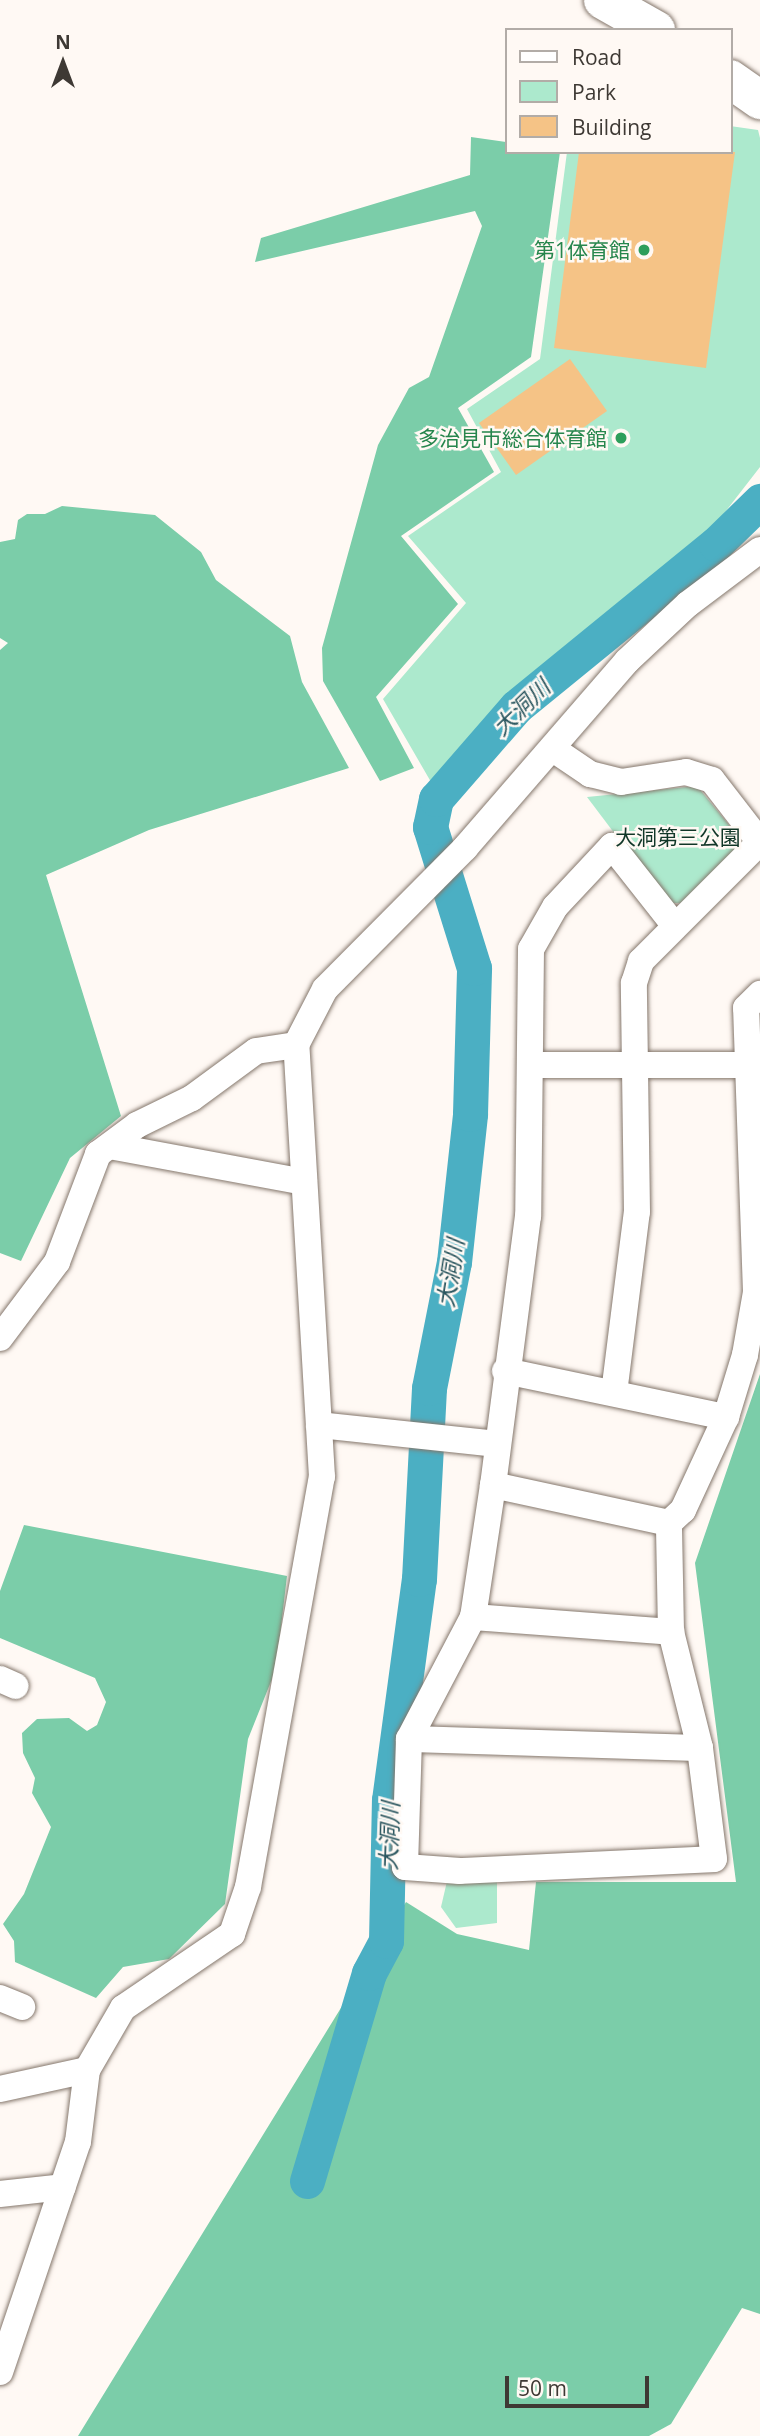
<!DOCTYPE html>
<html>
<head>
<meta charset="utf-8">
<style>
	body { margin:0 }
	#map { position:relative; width:760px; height:2436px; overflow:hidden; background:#fff9f4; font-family:"Open Sans","Noto Sans JP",sans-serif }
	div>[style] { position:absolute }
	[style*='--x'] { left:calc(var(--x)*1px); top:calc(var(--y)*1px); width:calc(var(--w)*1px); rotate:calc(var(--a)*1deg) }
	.green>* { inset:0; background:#ace9cd }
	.forest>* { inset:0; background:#7bcda9 }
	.river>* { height:35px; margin:-17.5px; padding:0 17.5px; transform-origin:17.5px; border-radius:17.5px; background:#4bafc3 }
	.building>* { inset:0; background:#f5c386 }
	.roads { filter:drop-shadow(0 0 2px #85776c) drop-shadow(0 0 2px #85776c) }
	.minor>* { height:26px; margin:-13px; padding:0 13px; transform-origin:13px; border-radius:13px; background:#fff }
	.highway>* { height:38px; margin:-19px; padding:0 19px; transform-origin:19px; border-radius:19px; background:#fff }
	.dots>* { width:19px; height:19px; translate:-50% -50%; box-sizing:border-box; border:4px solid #fff9f4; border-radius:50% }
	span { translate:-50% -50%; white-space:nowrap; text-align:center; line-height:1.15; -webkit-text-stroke:5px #fff9f4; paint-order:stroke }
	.leisure-label { font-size:21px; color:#27864d }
	.right { translate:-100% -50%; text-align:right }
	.park-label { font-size:21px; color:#113728 }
	.water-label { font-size:23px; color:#29555e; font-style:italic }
	.legend { position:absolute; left:505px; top:28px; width:228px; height:126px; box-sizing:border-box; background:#fff9f4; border:2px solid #b2aca7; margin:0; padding:9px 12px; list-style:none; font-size:21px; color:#3e3934 }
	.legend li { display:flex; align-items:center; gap:14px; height:35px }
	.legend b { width:35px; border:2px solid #b2aca7 }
	.north { position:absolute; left:28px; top:28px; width:70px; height:70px; -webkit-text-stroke:5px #fff9f4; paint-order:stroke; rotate:0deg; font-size:19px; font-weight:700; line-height:28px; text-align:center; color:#3e3934 }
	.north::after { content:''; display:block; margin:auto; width:24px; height:32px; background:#3e3934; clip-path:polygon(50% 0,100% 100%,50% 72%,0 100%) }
	.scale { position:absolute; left:505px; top:2376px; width:144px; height:32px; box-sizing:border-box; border:4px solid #3e3934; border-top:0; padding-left:9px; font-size:21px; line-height:24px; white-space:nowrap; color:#3e3934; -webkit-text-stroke:5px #fff9f4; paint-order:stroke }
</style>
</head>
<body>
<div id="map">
	<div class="green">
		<i style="clip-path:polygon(730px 126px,758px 130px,760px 138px,760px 467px,698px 547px,517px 698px,431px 782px,383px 699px,466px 603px,408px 536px,501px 472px,467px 409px,540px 359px,567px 152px,730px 152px)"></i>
		<i style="clip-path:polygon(697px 786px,743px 842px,687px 903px,667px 903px,587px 797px)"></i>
		<i style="clip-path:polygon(497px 1874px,497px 1923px,456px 1928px,441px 1907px,448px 1877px)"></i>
	</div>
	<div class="forest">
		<i style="clip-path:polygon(471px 137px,506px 142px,506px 152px,560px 152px,531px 357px,458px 408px,494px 472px,401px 536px,458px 604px,376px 697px,414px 768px,380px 781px,323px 681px,322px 648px,378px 445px,409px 388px,429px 377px,482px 226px,475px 211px,255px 262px,261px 238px,470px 175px)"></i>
		<i style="clip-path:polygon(62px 506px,155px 515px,201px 552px,216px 580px,290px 636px,302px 682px,349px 768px,149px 830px,46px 875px,121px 1116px,70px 1158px,21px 1261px,0 1253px,0 650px,8px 643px,0 638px,0 542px,15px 539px,18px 520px,27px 514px,45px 514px)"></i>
		<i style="clip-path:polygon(760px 1374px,760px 2314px,742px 2308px,671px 2424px,649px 2436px,78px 2436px,406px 1902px,457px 1934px,529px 1950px,536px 1882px,736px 1882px,695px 1563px)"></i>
		<i style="clip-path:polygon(24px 1525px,287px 1576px,276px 1669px,248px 1739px,225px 1904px,169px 1959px,123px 1967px,96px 1998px,15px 1962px,14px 1941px,3px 1924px,24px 1894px,51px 1827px,32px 1793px,35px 1778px,23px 1753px,22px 1733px,37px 1719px,69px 1718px,87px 1731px,97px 1725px,106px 1702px,95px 1678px,0 1638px,0 1591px)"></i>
	</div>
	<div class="river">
		<i style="--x:307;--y:2181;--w:217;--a:-73.4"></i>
		<i style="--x:369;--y:1973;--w:36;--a:-62"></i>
		<i style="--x:386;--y:1941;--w:141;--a:-88.8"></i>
		<i style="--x:389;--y:1800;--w:223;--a:-82.3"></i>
		<i style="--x:419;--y:1579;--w:191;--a:-87"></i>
		<i style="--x:429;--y:1388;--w:128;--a:-78.8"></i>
		<i style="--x:454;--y:1262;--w:149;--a:-83.8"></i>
		<i style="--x:470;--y:1114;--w:146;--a:-88.4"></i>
		<i style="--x:474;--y:968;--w:148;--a:-107.3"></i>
		<i style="--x:430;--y:827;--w:29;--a:-78"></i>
		<i style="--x:436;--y:799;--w:122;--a:-49"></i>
		<i style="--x:516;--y:707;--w:258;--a:-39.2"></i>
		<i style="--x:716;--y:544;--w:62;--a:-44.3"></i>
	</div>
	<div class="building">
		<i style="clip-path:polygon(579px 152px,735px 152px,706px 368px,554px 348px)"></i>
		<i style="clip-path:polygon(570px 359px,607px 411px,516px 475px,479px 423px)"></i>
	</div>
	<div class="roads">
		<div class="minor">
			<i style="--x:553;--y:749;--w:45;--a:34"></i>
			<i style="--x:590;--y:774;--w:32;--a:14"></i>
			<i style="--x:621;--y:782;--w:66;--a:-8.7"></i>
			<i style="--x:686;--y:772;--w:27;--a:17"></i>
			<i style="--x:712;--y:780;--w:78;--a:52.3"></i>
			<i style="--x:675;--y:926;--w:102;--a:-128.2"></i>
			<i style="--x:612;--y:846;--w:83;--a:133.1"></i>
			<i style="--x:555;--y:907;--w:48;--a:119.7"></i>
			<i style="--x:531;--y:949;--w:267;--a:90.6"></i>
			<i style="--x:528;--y:1216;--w:271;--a:97.4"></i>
			<i style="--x:493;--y:1485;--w:134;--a:98.6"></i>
			<i style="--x:473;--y:1617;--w:138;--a:117.7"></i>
			<i style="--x:409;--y:1739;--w:128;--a:91.8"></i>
			<i style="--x:405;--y:1867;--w:55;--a:4.2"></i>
			<i style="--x:460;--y:1871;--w:254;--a:-2.7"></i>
			<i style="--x:714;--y:1859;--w:112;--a:-97.2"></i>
			<i style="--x:700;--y:1748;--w:120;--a:-104"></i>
			<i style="--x:671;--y:1632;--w:109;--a:-91.1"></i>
			<i style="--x:669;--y:1523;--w:19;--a:-43"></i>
			<i style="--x:683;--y:1510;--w:102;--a:-65.2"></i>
			<i style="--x:726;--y:1417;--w:65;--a:-73"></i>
			<i style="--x:745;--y:1355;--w:64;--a:-80.1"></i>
			<i style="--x:756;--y:1292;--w:284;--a:-92"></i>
			<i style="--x:746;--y:1008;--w:20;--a:-45"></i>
			<i style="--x:531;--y:1065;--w:229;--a:0"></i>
			<i style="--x:110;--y:1146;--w:197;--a:10.5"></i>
			<i style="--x:0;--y:1338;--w:95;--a:-53.1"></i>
			<i style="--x:57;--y:1262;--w:116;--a:-69.2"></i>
			<i style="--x:98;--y:1154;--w:49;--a:-36.6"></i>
			<i style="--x:137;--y:1125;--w:61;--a:-26.1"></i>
			<i style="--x:192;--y:1098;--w:79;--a:-36.3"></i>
			<i style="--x:256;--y:1051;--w:40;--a:-8.5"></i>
			<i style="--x:505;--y:1371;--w:226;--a:11.8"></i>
			<i style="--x:614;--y:1393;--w:182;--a:-82.8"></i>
			<i style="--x:637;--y:1212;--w:229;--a:-90.8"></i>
			<i style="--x:634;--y:983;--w:23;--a:-72"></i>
			<i style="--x:641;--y:961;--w:168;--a:-45"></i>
			<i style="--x:319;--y:1425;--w:178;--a:6.1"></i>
			<i style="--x:493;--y:1485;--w:180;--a:12.2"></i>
			<i style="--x:473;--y:1617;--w:199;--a:4.3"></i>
			<i style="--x:0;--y:1679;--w:17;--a:24"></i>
			<i style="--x:409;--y:1739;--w:291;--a:1.8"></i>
			<i style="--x:0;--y:1998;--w:24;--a:22"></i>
			<i style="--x:0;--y:2089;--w:89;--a:-12.3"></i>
			<i style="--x:0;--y:2194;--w:63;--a:-6.3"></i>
			<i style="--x:0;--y:2372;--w:243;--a:-71.3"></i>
			<i style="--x:78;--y:2142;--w:73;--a:-82.9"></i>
			<i style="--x:87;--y:2070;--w:72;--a:-59.9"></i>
			<i style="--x:123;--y:2008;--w:132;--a:-34.2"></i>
			<i style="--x:232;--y:1934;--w:50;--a:-71.2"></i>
			<i style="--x:248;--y:1887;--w:417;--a:-79.8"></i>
			<i style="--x:322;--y:1477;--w:433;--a:-93.4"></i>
			<i style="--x:296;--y:1045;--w:63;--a:-62.6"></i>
			<i style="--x:325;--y:989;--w:199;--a:-45.2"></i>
			<i style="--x:465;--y:848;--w:247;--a:-49.1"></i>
			<i style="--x:627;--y:661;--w:83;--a:-43.1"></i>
			<i style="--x:688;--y:604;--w:90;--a:-36.9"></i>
		</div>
		<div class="highway">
			<i style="--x:603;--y:0;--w:61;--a:29.5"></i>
			<i style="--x:730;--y:79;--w:37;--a:35"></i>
		</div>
	</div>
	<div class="dots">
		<i style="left:644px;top:250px;background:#2e9e5b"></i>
		<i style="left:621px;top:438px;background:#2e9e5b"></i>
	</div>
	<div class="leisure-label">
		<span class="right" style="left:630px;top:250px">第1体育館</span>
		<span class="right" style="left:607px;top:438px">多治見市総合体育館</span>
	</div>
	<div class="park-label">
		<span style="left:678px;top:837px">大洞第三公園</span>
	</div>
	<div class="water-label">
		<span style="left:521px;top:707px;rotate:-44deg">大洞川</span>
		<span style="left:450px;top:1273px;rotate:-81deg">大洞川</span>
		<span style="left:389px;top:1836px;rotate:-88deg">大洞川</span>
	</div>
	<ul class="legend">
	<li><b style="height:9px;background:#fff"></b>Road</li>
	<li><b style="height:19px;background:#ace9cd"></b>Park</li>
	<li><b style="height:19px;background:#f5c386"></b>Building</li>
	</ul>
	<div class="north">N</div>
	<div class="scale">50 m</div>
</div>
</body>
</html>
